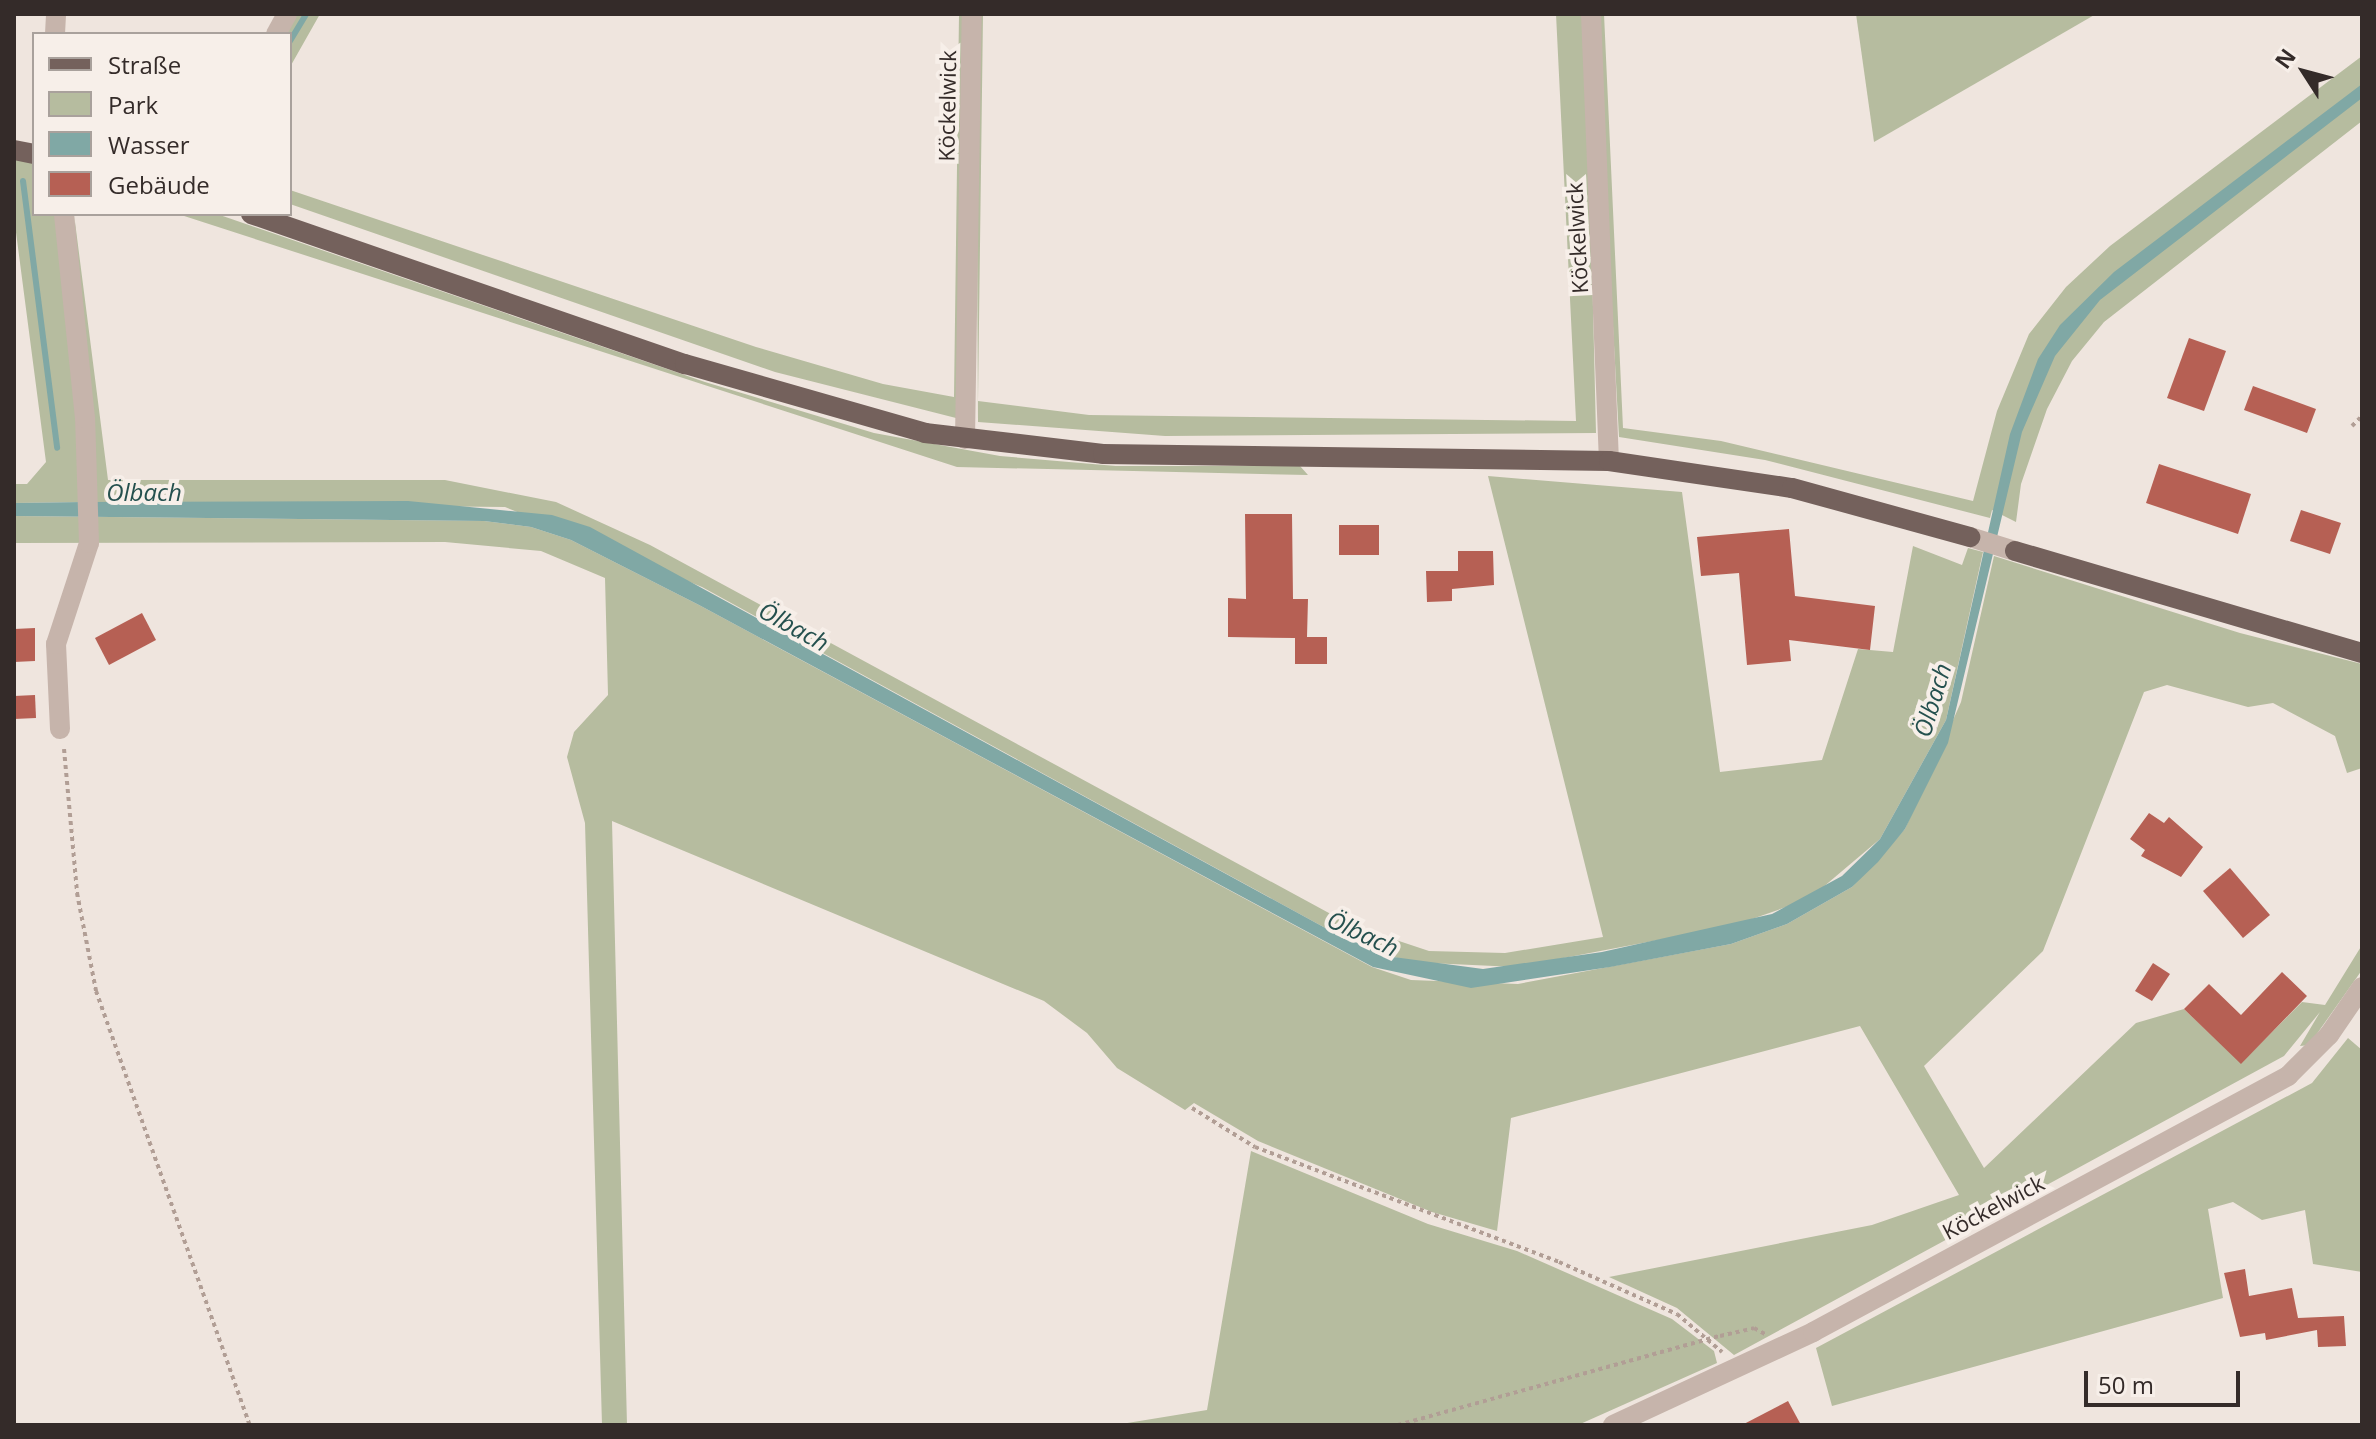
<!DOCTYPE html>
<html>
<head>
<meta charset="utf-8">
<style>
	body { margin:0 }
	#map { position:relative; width:2376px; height:1439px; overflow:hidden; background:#efe5de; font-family:"Open Sans",sans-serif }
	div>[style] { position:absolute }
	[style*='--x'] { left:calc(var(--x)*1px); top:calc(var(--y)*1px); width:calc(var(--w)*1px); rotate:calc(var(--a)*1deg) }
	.green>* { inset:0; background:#b6bc9f }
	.water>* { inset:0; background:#80a8a5 }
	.stream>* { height:6px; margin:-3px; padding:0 3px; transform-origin:3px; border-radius:3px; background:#80a8a5 }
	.building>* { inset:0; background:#b66054 }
	.path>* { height:4px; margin-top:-2px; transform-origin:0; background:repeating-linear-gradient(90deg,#b19e95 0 4px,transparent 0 8px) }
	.minor>* { height:20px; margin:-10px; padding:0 10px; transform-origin:10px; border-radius:10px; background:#c6b4ab }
	.major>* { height:20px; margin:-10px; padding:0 10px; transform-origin:10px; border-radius:10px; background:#74615c }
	span { translate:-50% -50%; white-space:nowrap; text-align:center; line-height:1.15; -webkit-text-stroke:8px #f7efe9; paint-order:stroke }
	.street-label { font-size:22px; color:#342b29 }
	.water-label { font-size:24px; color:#24504e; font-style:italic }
	.frame { position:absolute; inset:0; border:16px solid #342b29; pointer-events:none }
	.legend { position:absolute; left:32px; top:32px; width:260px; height:184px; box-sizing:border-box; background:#f7efe9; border:2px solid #a9a19c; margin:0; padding:10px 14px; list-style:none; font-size:24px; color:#342b29 }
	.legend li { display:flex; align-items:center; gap:16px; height:40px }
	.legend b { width:40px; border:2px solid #a9a19c }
	.north { position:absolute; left:2264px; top:32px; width:80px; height:80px; -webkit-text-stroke:6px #f7efe9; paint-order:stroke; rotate:306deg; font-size:22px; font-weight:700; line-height:32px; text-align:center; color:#342b29 }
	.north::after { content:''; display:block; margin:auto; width:28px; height:36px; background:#342b29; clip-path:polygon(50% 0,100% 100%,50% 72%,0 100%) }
	.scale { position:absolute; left:2084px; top:1371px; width:156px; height:36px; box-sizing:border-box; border:4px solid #342b29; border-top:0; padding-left:10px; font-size:24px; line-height:28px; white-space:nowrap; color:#342b29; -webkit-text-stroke:6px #f7efe9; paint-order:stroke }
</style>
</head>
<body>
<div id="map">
	<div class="green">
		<i style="clip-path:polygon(294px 14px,320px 14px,290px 67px,290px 34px,282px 34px)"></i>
		<i style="clip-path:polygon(959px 14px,967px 14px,956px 418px,775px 372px,290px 204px,290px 190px,756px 347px,883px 384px,954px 397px)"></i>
		<i style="clip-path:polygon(976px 14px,983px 14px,978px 401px,1089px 415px,1576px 421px,1556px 14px,1586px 14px,1596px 433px,1165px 436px,978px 422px)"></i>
		<i style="clip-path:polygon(1596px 14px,1604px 14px,1623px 428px,1721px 441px,1973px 501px,1997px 411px,2029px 334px,2066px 287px,2110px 246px,2362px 56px,2362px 121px,2104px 322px,2072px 361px,2047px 409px,2021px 484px,2016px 522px,1992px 510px,1990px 518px,1765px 460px,1619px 437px)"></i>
		<i style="clip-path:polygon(1856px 14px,2096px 14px,1874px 142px)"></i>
		<i style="clip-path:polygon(14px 159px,34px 163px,34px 214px,58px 214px,83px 502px,14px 503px,14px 484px,27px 484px,46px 462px,14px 217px)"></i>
		<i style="clip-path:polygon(74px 214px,108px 480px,445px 480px,556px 502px,650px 545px,1351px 925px,1429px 951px,1505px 953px,1603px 937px,1488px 476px,1682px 492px,1720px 772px,1822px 760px,1858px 649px,1893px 652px,1913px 546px,1962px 565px,1968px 548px,1983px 552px,1946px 720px,1880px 839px,1809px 899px,1732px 926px,1516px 967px,1407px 962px,1329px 930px,702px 587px,505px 507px,95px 503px)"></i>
		<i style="clip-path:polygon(178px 214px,217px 214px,705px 382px,874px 433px,1000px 456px,1116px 466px,1300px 466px,1308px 475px,957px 467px)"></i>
		<i style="clip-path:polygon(14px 516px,484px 521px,531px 527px,571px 540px,699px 605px,1372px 967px,1411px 980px,1518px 984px,1731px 944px,1787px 924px,1852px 887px,1905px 829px,1961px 702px,1994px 556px,2240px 633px,2362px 664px,2362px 768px,2347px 773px,2335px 736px,2273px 703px,2248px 707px,2167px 685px,2144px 692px,2043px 951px,1924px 1066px,1984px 1168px,2136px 1023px,2184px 1009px,2241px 1063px,2302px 1002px,2325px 1005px,2362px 945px,2362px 970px,2309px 1045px,2300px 1046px,2320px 1012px,2284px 1056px,1734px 1355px,1677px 1308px,1609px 1277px,1872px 1225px,1959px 1195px,1860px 1026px,1511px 1118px,1497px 1231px,1432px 1212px,1258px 1141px,1194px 1103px,1185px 1110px,1117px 1068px,1087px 1033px,1044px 1001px,612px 821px,627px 1425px,602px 1425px,585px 823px,567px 757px,574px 732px,608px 695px,605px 578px,541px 551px,445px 542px,14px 543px)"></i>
		<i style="clip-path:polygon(2348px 1038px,2362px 1050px,2362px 1272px,2313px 1264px,2305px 1210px,2262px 1220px,2233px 1202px,2208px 1209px,2223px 1298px,1832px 1406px,1816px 1348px,2312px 1083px)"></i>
		<i style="clip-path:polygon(1251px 1151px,1428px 1224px,1517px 1251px,1672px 1319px,1714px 1351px,1717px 1363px,1578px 1425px,1115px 1425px,1207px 1410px)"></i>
	</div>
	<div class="water">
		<i style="clip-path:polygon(2362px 84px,2362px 98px,2100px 300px,2055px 356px,2022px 432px,1948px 743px,1905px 829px,1878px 862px,1852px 887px,1787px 924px,1731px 944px,1610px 967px,1471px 988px,1373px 967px,699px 605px,571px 540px,531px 527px,484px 521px,14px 516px,14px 503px,83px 502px,408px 501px,552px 515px,590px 527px,1329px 930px,1386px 956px,1483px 969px,1602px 952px,1772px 914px,1842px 876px,1880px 839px,1946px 720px,2010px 434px,2038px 359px,2060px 325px,2114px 272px)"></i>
	</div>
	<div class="stream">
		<i style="--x:290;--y:41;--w:31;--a:-59"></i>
		<i style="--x:23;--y:181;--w:269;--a:82.7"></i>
	</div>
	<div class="building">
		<i style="clip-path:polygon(2189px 338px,2226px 351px,2204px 411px,2167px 398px)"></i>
		<i style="clip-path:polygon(2253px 386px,2316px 409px,2307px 433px,2244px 410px)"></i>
		<i style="clip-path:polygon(2159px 464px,2251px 494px,2238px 534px,2146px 503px)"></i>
		<i style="clip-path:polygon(2301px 510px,2341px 523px,2330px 554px,2290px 541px)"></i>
		<i style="clip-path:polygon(1245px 514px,1292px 514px,1293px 599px,1308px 599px,1307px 637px,1327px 637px,1327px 664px,1295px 664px,1295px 638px,1228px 637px,1228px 598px,1246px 599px)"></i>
		<i style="clip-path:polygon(1339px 525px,1379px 525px,1379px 555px,1339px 555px)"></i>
		<i style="clip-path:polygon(1789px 529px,1795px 596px,1875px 606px,1870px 650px,1789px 640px,1791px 661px,1747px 665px,1739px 573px,1701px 576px,1697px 537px)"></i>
		<i style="clip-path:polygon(1458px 551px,1493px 551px,1494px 585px,1452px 589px,1452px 601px,1427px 602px,1426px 571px,1458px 571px)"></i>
		<i style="clip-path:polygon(142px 613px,156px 640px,109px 665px,95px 638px)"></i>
		<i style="clip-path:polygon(35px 628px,35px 661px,14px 662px,14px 629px)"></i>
		<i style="clip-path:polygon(35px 695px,36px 718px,14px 719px,14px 696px)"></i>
		<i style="clip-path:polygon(2149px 813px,2164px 823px,2169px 817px,2203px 847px,2181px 877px,2141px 856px,2145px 850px,2130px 839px)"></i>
		<i style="clip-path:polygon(2230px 868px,2270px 915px,2243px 938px,2203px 891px)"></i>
		<i style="clip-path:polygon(2153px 963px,2170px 974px,2152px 1001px,2135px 991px)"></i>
		<i style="clip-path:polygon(2282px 972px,2307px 996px,2241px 1064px,2184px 1009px,2209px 984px,2241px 1015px)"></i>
		<i style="clip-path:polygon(2245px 1269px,2249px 1296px,2292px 1288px,2298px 1318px,2344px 1316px,2346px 1346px,2318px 1347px,2317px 1330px,2266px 1340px,2265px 1333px,2240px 1337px,2224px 1273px)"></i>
		<i style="clip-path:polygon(1788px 1401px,1801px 1425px,1742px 1425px)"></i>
	</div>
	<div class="path">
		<i style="--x:2352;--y:426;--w:14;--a:-45"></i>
		<i style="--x:64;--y:749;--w:145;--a:84.8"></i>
		<i style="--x:77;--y:893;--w:100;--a:79"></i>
		<i style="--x:96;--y:991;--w:461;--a:70.5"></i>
		<i style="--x:1192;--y:1108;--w:74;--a:31.8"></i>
		<i style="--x:1255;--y:1147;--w:325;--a:20.7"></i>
		<i style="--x:1559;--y:1262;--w:129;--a:23.8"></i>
		<i style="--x:1677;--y:1314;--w:59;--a:40.2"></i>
		<i style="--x:1398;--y:1425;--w:334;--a:-15.5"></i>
		<i style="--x:1720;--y:1336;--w:35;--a:-13"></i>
		<i style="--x:1754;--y:1328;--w:13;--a:29"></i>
	</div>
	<div class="minor">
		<i style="--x:1591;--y:14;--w:447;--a:87.7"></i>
		<i style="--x:55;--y:34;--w:20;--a:-87"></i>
		<i style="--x:276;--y:34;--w:23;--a:-61"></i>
		<i style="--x:965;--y:439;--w:425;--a:-89.1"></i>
		<i style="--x:1970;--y:537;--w:47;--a:17.3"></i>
		<i style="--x:60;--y:729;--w:85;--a:-92.7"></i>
		<i style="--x:56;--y:644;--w:106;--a:-71.9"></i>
		<i style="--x:89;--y:543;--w:125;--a:-91.8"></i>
		<i style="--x:85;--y:418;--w:205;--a:-95.9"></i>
		<i style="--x:1613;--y:1425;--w:221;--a:-24.9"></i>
		<i style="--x:1813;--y:1332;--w:540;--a:-28.32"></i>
		<i style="--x:2288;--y:1076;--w:58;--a:-45"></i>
		<i style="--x:2329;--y:1035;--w:58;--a:-55.5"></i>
	</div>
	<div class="major">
		<i style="--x:14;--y:150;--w:20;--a:11"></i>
		<i style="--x:251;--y:214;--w:459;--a:19.1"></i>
		<i style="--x:685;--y:364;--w:250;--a:16"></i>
		<i style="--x:925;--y:433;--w:179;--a:6.7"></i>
		<i style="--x:1103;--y:454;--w:506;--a:0.79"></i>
		<i style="--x:1609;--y:461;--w:185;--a:8.4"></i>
		<i style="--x:1792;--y:488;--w:185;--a:15.4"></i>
		<i style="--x:2015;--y:551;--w:362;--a:16.4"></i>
	</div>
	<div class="street-label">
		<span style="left:947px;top:106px;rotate:-89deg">Köckelwick</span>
		<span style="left:1577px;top:238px;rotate:-93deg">Köckelwick</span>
		<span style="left:1993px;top:1207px;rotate:-28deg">Köckelwick</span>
	</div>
	<div class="water-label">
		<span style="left:144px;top:492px">Ölbach</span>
		<span style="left:794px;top:626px;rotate:29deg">Ölbach</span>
		<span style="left:1932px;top:700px;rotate:-73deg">Ölbach</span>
		<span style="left:1363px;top:933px;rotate:25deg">Ölbach</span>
	</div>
	<div class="frame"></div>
	<ul class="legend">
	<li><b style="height:10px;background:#74615c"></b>Straße</li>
	<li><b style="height:22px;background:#b6bc9f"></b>Park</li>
	<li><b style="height:22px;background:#80a8a5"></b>Wasser</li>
	<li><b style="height:22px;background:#b66054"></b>Gebäude</li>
	</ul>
	<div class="north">N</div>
	<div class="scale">50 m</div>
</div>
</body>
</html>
